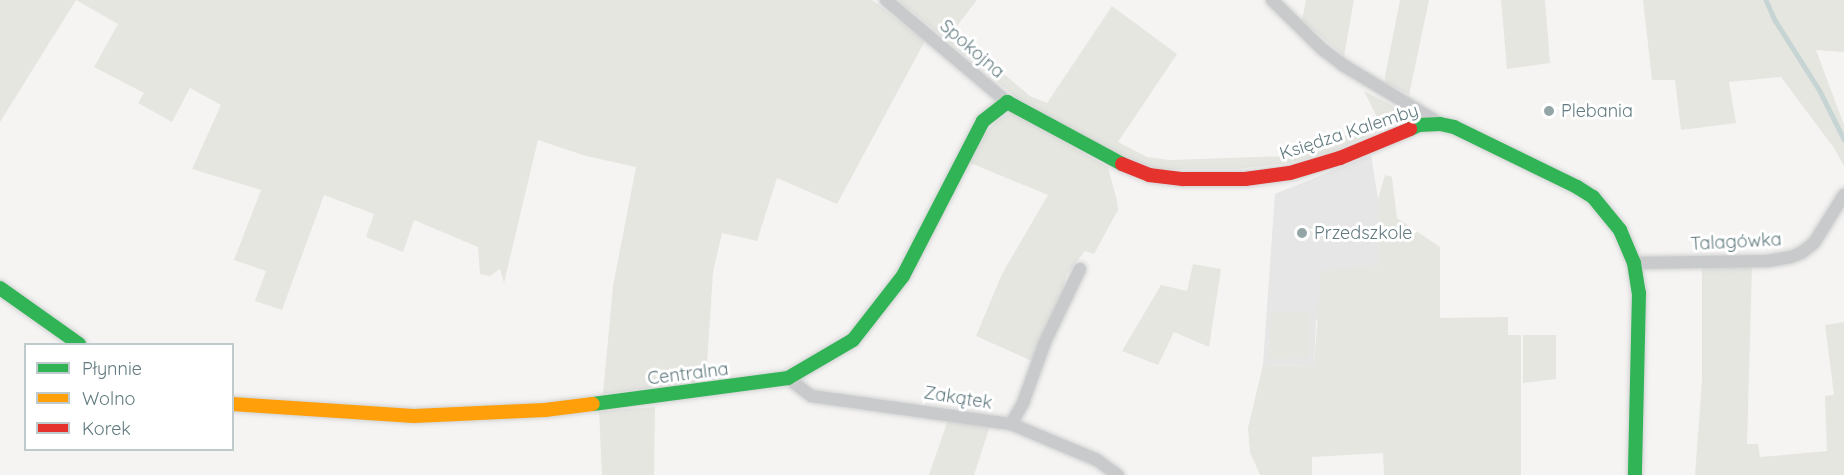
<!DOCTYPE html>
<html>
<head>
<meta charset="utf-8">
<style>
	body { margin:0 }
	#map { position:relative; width:1844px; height:475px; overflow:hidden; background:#f5f4f3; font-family:Quicksand,sans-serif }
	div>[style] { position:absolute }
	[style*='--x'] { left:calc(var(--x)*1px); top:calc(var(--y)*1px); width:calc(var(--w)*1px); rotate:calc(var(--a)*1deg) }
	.built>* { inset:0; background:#e5e6e5 }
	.green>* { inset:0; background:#e5e6e0 }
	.stream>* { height:4.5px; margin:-2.25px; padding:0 2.25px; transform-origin:2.25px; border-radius:2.25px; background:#c7d4d4 }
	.roads { filter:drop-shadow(0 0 2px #d0d1d1) drop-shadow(0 0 2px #d0d1d1) }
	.street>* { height:12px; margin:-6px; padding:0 6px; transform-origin:6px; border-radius:6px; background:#c9cacb }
	.fast>* { height:14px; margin:-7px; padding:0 7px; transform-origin:7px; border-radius:7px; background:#30b455 }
	.slow>* { height:14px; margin:-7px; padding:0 7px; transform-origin:7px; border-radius:7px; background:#ff9f0a }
	.jam>* { height:14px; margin:-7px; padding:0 7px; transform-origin:7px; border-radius:7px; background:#e5322d }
	.dots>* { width:16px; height:16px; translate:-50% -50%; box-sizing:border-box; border:3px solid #fff; border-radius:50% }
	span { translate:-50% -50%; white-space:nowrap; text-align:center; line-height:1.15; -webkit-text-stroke:6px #fff; paint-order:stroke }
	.street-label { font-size:18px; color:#607a7f }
	.poi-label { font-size:18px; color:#607a7f }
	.left { translate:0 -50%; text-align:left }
	.legend { position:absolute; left:24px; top:343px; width:210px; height:108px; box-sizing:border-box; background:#fff; border:2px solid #bfcacc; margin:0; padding:8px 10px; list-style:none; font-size:18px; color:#607a7f }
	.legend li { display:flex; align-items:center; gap:12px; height:30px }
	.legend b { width:30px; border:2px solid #bfcacc }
</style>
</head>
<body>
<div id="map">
	<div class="built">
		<i style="clip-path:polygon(1371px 155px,1378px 199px,1379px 266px,1316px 320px,1314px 366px,1263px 365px,1275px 194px)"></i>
	</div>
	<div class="green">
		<i style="clip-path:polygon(0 0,76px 0,0 122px)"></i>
		<i style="clip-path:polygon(76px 0,872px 0,925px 41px,837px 204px,777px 178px,757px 241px,722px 233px,713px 272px,706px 381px,603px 394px,613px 286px,636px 167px,586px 156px,538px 140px,504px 283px,500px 269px,490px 276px,480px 274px,478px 247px,414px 220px,403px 252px,366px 237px,374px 214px,324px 195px,282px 310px,255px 301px,266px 271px,234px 260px,261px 190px,192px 169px,221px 105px,190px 88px,172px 122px,138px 103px,144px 93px,94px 67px,118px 24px)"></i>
		<i style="clip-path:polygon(898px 0,977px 0,953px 31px,1030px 96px,1047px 103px,1112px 6px,1177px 54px,1118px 142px,1147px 157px,1170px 160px,1289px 156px,1380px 123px,1364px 91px,1395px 107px,1394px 124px,1334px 151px,1289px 163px,1238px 169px,1155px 169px,1106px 149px,1017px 98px)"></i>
		<i style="clip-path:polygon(1306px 0,1354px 0,1344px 56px,1302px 20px)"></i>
		<i style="clip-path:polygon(1400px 0,1429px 0,1409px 95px,1386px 83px,1385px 76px)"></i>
		<i style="clip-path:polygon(1501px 0,1545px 0,1550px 63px,1507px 69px)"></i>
		<i style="clip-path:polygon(1643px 0,1844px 0,1844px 52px,1816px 50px,1844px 125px,1844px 166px,1834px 148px,1781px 77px,1729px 82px,1736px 123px,1681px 130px,1675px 80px,1652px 80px)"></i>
		<i style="clip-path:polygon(1012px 112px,1108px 167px,1117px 201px,1118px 210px,1094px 254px,1085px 251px,1066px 275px,1063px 292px,1032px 361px,976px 336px,1002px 274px,1048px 195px,968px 162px,980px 139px,999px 119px)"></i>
		<i style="clip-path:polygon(1385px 175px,1392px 177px,1397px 218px,1440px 247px,1440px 318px,1508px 317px,1508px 335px,1521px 335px,1521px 475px,1384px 475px,1383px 453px,1312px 457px,1312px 475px,1260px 475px,1250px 452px,1248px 428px,1263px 365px,1314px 366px,1321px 271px,1379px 266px,1378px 199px)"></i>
		<i style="clip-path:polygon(1193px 264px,1221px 269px,1209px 347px,1174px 332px,1158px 365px,1122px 351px,1161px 285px,1187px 291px)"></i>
		<i style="clip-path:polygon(1702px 266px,1752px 266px,1747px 444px,1758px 444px,1760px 457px,1827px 451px,1825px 396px,1834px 395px,1825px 325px,1844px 322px,1844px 475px,1695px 475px,1702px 381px)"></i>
		<i style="clip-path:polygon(1272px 311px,1310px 313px,1308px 358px,1269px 359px)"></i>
		<i style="clip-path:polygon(1523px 335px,1556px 335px,1556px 379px,1523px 383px)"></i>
		<i style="clip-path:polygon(655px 407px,654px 475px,602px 475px,599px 411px)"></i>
		<i style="clip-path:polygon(948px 420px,990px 426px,974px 475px,929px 475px)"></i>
	</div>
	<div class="stream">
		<i style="--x:1766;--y:0;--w:22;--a:66"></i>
		<i style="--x:1775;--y:20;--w:84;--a:57.6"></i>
		<i style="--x:1820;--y:91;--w:54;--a:63.4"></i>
	</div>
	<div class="roads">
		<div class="street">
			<i style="--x:886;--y:0;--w:158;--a:40.1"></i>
			<i style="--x:1272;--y:0;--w:70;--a:44.4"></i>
			<i style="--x:1322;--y:49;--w:26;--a:37"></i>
			<i style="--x:1343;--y:65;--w:112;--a:31.1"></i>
			<i style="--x:1634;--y:263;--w:134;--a:-0.9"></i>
			<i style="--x:1768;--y:261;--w:23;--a:-10"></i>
			<i style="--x:1791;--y:257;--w:11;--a:-22"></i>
			<i style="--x:1801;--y:253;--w:16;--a:-38"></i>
			<i style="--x:1814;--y:243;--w:57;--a:-58"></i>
			<i style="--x:788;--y:378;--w:29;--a:38"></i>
			<i style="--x:811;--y:396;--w:202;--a:8"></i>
			<i style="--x:1011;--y:424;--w:93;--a:22.7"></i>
			<i style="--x:1097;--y:460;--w:26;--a:36"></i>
			<i style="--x:1011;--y:424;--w:24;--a:-60"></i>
			<i style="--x:1023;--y:403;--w:65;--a:-70.2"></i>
			<i style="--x:1045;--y:342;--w:81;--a:-64.4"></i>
		</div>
		<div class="fast">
			<i style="--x:1410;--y:129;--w:10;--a:-24"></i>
			<i style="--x:1419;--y:125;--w:21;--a:-3"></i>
			<i style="--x:1440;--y:124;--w:14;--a:12"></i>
			<i style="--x:1454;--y:127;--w:137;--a:26"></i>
			<i style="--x:1577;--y:187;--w:19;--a:32"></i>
			<i style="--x:1593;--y:197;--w:43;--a:50.7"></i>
			<i style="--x:1620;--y:230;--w:36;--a:67"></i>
			<i style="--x:1634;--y:263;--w:30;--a:81"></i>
			<i style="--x:1639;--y:293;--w:182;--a:91.3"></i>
			<i style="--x:0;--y:288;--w:97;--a:35.3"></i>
			<i style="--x:593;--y:404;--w:197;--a:-7.6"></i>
			<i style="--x:788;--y:378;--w:75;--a:-30.3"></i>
			<i style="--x:853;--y:340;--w:81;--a:-52"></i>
			<i style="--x:903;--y:276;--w:174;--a:-62.7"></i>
			<i style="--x:983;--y:121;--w:31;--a:-38"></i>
			<i style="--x:1007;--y:102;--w:131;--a:28.3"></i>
		</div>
		<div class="slow">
			<i style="--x:232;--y:404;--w:182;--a:3.8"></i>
			<i style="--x:414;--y:416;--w:131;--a:-2.6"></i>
			<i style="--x:545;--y:410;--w:48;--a:-7.1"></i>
		</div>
		<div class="jam">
			<i style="--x:1122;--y:164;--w:29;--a:22"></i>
			<i style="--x:1149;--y:175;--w:34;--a:7"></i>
			<i style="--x:1183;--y:179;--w:62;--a:0"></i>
			<i style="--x:1245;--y:179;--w:45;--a:-7.6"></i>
			<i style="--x:1290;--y:173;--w:52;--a:-16.7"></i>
			<i style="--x:1340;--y:158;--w:76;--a:-22.5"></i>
		</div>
	</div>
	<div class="dots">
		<i style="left:1549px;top:111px;background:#94a5a8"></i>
		<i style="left:1302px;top:233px;background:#94a5a8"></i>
	</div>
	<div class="street-label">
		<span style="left:972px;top:49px;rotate:41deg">Spokojna</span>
		<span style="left:1349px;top:132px;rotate:-18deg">Księdza Kalemby</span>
		<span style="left:1736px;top:242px;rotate:-3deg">Talagówka</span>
		<span style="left:688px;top:374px;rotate:-7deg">Centralna</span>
		<span style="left:958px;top:398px;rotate:9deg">Zakątek</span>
	</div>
	<div class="poi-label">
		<span class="left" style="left:1561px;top:111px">Plebania</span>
		<span class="left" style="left:1314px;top:233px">Przedszkole</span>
	</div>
	<ul class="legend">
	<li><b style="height:8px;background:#30b455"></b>Płynnie</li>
	<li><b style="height:8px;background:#ff9f0a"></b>Wolno</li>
	<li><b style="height:8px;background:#e5322d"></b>Korek</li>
	</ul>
</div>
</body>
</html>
